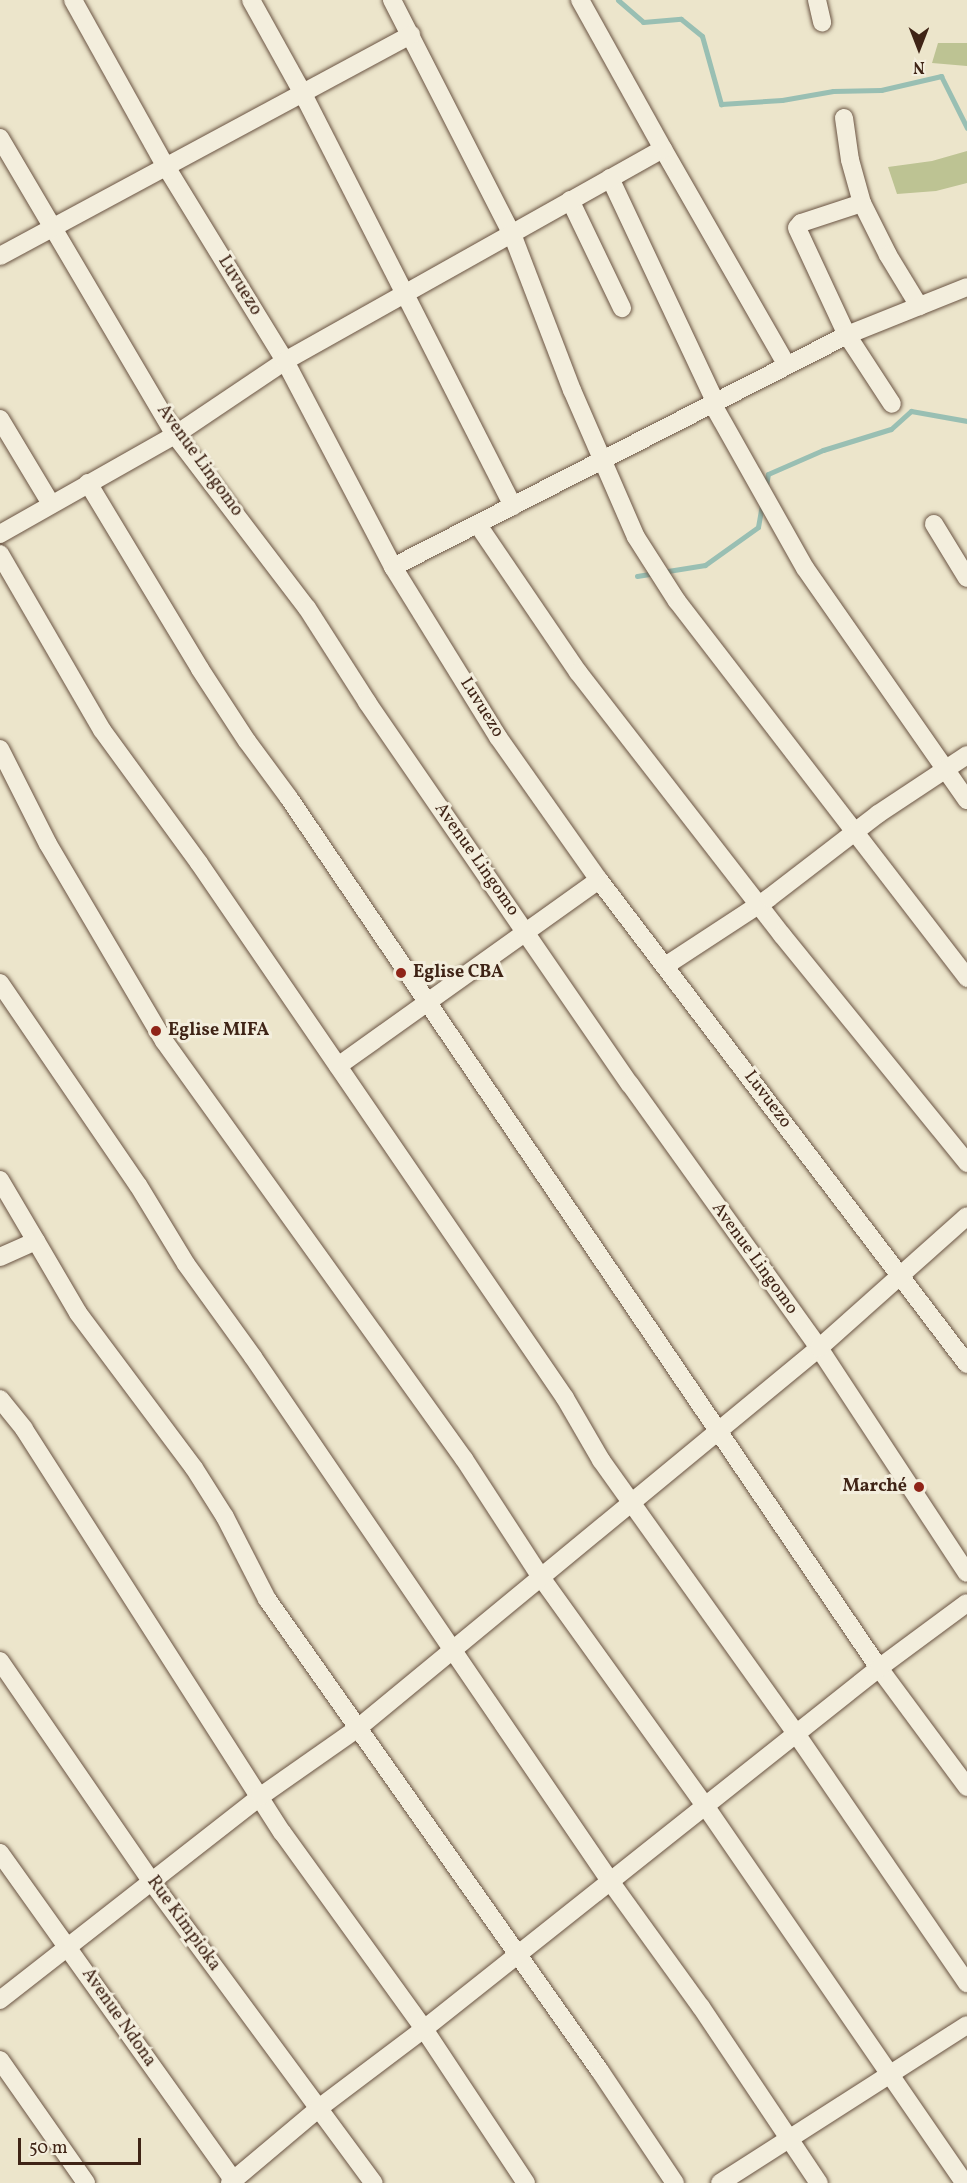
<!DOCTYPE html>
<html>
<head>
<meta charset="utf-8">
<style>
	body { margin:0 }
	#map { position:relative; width:967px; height:2183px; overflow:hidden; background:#ece5cb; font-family:Vollkorn,serif }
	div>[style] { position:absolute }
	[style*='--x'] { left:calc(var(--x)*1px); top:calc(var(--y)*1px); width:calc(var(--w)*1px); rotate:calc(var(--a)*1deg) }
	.green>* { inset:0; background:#bdc393 }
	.stream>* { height:5px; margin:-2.5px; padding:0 2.5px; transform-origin:2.5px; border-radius:2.5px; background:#99bfb3 }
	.roads { filter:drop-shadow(0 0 2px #6a5443) drop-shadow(0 0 2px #6a5443) }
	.street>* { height:18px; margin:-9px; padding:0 9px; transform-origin:9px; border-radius:9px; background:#f3eedd }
	.dots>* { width:16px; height:16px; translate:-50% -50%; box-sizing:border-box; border:3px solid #f3eedd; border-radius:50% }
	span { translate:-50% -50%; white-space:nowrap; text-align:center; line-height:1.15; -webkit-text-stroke:6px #f3eedd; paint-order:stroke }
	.street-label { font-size:18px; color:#3f2416 }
	.poi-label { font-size:18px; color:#3f2416; font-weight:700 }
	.left { translate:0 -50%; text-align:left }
	.right { translate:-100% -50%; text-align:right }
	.north { position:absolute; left:889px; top:18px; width:60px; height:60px; -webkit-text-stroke:4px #f3eedd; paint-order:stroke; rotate:180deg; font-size:16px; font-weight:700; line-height:24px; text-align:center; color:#3f2416 }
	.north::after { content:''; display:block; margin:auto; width:21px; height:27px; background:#3f2416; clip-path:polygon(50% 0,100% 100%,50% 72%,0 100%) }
	.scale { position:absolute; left:18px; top:2138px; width:123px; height:27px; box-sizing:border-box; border:3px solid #3f2416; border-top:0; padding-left:8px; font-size:18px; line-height:21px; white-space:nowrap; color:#3f2416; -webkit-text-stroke:4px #f3eedd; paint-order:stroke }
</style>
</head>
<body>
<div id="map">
	<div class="green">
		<i style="clip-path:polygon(938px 43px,967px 43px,967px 66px,932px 63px)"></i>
		<i style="clip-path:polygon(967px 151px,967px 183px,936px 191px,897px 194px,888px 167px,932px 161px)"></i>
	</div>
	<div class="stream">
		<i style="--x:618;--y:0;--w:33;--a:41"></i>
		<i style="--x:643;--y:22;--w:38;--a:-5"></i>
		<i style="--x:681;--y:19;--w:27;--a:39"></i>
		<i style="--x:702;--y:36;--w:71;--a:74.4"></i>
		<i style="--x:721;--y:104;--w:61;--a:-3.8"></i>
		<i style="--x:782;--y:100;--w:52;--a:-10"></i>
		<i style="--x:833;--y:91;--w:48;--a:-1.2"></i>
		<i style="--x:881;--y:90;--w:62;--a:-13.1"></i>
		<i style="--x:941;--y:76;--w:58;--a:63.4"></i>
		<i style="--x:766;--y:486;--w:12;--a:-81"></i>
		<i style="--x:768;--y:474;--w:60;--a:-23.6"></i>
		<i style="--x:823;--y:450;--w:71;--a:-17.2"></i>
		<i style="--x:891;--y:429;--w:27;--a:-42"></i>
		<i style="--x:911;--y:411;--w:57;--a:10.1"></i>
		<i style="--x:637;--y:576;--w:69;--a:-9.2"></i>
		<i style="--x:705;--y:565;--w:65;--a:-35.6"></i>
		<i style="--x:758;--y:527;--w:23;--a:-80"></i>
	</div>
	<div class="roads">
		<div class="street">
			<i style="--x:73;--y:0;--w:189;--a:60.9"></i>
			<i style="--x:165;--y:165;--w:230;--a:58.5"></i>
			<i style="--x:285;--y:361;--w:233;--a:62.3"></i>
			<i style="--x:393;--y:567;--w:200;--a:58.3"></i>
			<i style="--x:498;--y:737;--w:175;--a:54.8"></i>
			<i style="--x:599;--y:880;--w:608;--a:52.75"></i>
			<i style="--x:251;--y:0;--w:105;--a:61"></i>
			<i style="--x:302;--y:92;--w:465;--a:63"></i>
			<i style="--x:392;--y:0;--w:263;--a:62.9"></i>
			<i style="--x:512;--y:234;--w:167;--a:69"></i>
			<i style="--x:572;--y:390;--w:160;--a:66.5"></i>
			<i style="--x:636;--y:537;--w:76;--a:57.4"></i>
			<i style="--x:677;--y:601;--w:476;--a:52.4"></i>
			<i style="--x:817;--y:0;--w:23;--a:77"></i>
			<i style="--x:844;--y:118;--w:42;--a:81.9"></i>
			<i style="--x:850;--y:160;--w:45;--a:74.4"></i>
			<i style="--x:862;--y:203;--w:58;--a:63.4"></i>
			<i style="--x:888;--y:255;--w:60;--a:58.7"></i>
			<i style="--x:0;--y:138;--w:345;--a:59.5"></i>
			<i style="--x:175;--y:435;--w:218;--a:52.7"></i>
			<i style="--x:307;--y:608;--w:112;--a:57.4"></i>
			<i style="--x:367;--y:702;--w:464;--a:55.5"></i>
			<i style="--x:630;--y:1084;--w:325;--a:54.4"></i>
			<i style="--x:819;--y:1348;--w:269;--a:56.7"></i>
			<i style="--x:663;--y:149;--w:248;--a:60.2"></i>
			<i style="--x:610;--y:178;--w:246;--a:64.8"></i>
			<i style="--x:570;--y:200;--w:120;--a:64.3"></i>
			<i style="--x:862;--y:203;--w:64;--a:161.8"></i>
			<i style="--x:801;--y:223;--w:6;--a:129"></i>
			<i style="--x:797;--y:228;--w:118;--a:65"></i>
			<i style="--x:847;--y:335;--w:82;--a:56.9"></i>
			<i style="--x:0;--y:256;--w:467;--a:-28.3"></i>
			<i style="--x:712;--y:403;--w:189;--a:60.6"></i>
			<i style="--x:805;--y:568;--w:283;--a:55.1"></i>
			<i style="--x:0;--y:419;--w:99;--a:59"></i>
			<i style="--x:88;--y:483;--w:217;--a:58.9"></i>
			<i style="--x:200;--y:669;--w:86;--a:56.9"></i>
			<i style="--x:247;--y:741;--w:71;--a:53.6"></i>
			<i style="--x:289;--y:798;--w:1051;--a:55.86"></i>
			<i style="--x:879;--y:1668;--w:148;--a:53.5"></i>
			<i style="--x:934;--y:524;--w:63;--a:58.6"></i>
			<i style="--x:478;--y:525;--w:178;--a:55.8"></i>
			<i style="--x:578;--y:672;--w:333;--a:52.2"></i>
			<i style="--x:782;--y:935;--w:294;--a:50.9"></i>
			<i style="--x:0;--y:534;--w:201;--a:-29.5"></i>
			<i style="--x:175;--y:435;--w:133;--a:-33.9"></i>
			<i style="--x:285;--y:361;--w:433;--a:-29.3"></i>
			<i style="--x:663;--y:149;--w:171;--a:-119.1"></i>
			<i style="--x:0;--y:554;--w:203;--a:59.9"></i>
			<i style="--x:102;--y:730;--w:165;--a:53.9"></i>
			<i style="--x:199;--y:863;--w:648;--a:55.62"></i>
			<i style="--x:565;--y:1398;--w:72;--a:59.9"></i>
			<i style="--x:601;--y:1460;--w:338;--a:54.5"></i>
			<i style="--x:797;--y:1735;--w:301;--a:55.6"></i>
			<i style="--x:393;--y:567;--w:510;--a:-27.07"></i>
			<i style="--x:847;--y:335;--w:129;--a:-21.8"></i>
			<i style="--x:0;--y:749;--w:106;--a:63.2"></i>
			<i style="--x:48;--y:844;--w:229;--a:59.5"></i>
			<i style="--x:164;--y:1041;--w:515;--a:54.33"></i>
			<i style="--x:464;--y:1459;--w:140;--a:57"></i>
			<i style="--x:540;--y:1576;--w:284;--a:54.3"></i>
			<i style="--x:706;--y:1807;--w:456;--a:55.5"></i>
			<i style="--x:665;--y:966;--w:124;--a:-33.2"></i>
			<i style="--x:769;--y:898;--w:138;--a:-37.6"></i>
			<i style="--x:878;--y:814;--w:107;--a:-33.5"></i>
			<i style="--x:0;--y:983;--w:245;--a:55.7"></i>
			<i style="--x:138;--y:1185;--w:92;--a:58.7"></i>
			<i style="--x:186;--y:1264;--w:115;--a:54.2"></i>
			<i style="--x:253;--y:1357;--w:634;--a:55.73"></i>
			<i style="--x:610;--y:1881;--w:155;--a:54.2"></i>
			<i style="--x:701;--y:2007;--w:212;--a:56.2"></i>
			<i style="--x:338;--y:1066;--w:320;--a:-35.5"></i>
			<i style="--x:0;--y:1180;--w:71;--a:59.5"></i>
			<i style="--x:0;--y:1257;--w:39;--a:-24"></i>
			<i style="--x:36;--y:1241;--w:83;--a:59.7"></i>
			<i style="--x:78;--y:1313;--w:194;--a:53.2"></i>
			<i style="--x:194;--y:1468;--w:58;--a:57.7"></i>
			<i style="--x:225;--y:1517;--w:92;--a:62.9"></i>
			<i style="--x:267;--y:1599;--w:578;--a:54.8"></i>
			<i style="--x:600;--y:2071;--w:135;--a:56.2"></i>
			<i style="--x:0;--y:1399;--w:38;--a:51"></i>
			<i style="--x:24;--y:1429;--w:479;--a:57.4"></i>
			<i style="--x:282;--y:1832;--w:243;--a:54.2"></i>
			<i style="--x:424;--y:2029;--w:185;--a:56.5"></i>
			<i style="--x:0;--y:1661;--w:267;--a:55.5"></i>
			<i style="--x:151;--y:1881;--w:375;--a:53.6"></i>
			<i style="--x:0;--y:1853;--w:405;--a:54.5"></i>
			<i style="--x:0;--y:2000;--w:331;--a:-38"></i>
			<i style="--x:261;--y:1796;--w:118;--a:-35"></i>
			<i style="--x:358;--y:1728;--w:597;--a:-39.5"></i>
			<i style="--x:819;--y:1348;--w:198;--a:-41.7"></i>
			<i style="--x:0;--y:2060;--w:150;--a:55"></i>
			<i style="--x:230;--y:2183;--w:116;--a:-40.1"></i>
			<i style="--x:319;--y:2108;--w:131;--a:-37"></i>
			<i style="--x:424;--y:2029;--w:581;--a:-38.43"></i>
			<i style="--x:879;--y:1668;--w:109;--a:-36.5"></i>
			<i style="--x:720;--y:2183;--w:293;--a:-32.6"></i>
		</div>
	</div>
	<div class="dots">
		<i style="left:401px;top:973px;background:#8f2418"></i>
		<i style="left:156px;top:1031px;background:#8f2418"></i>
		<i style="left:919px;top:1487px;background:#8f2418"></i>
	</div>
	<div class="street-label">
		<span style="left:239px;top:286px;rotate:58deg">Luvuezo</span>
		<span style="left:199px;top:461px;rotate:54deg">Avenue Lingomo</span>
		<span style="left:481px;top:708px;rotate:58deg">Luvuezo</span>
		<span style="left:476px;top:860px;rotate:55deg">Avenue Lingomo</span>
		<span style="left:767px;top:1100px;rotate:53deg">Luvuezo</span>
		<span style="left:754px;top:1259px;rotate:54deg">Avenue Lingomo</span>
		<span style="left:183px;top:1924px;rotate:54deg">Rue Kimpioka</span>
		<span style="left:118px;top:2018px;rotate:55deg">Avenue Ndona</span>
	</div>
	<div class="poi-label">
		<span class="left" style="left:413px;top:973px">Eglise CBA</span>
		<span class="left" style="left:168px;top:1031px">Eglise MIFA</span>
		<span class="right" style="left:907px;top:1487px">Marché</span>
	</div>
	<div class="north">N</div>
	<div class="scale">50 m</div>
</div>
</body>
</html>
